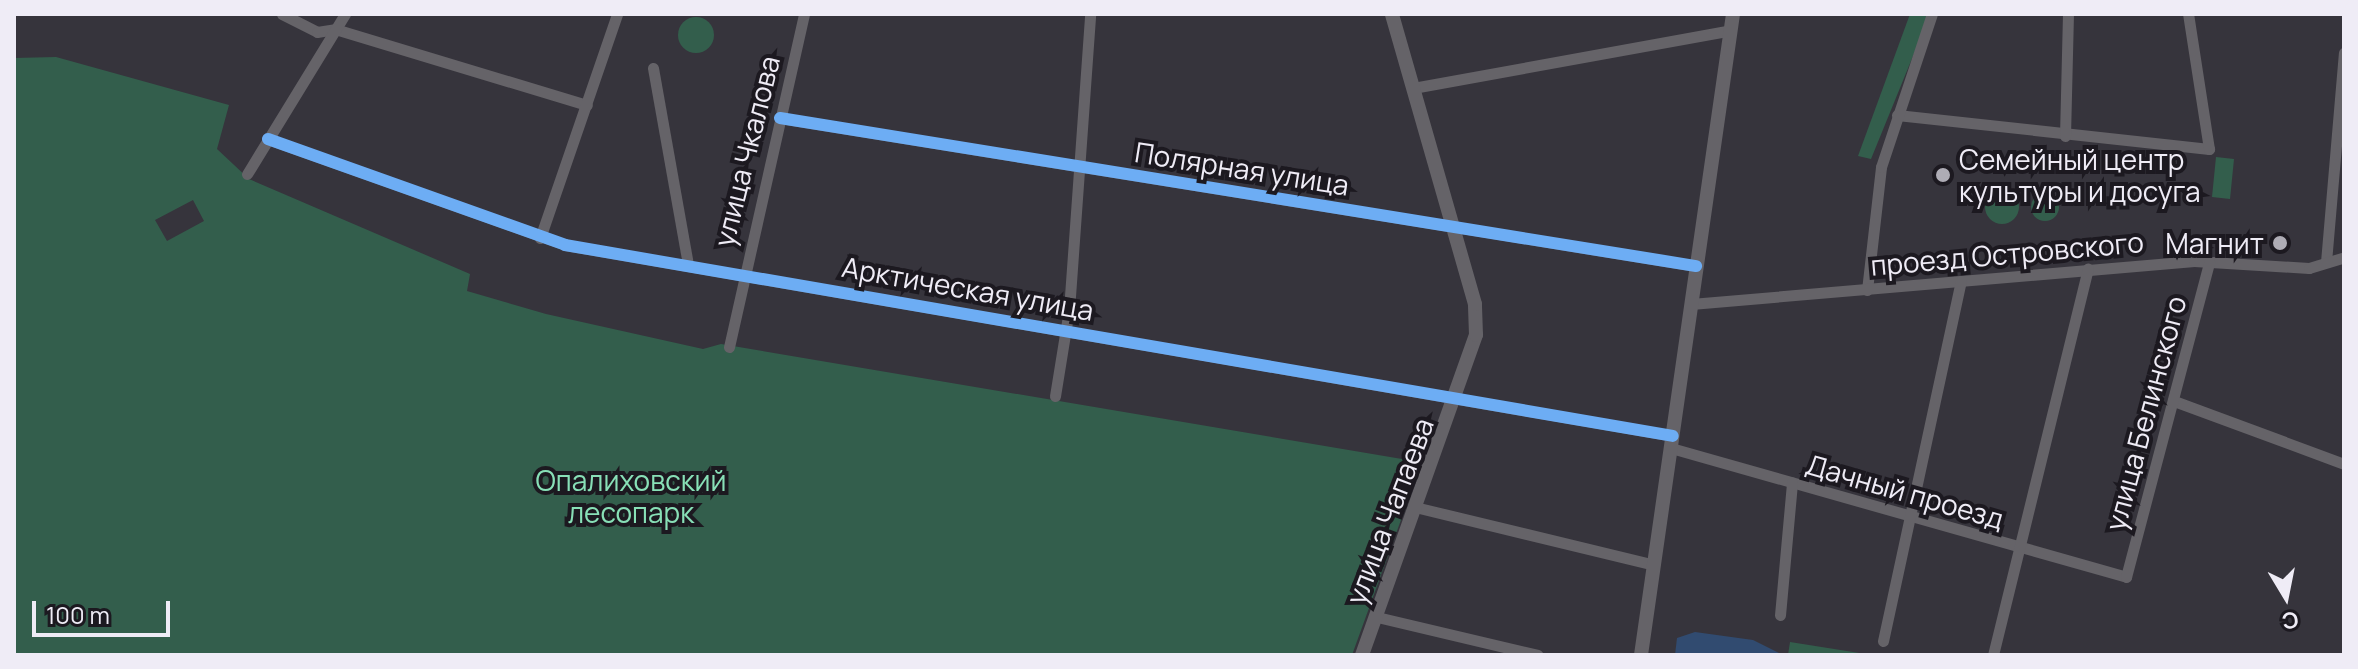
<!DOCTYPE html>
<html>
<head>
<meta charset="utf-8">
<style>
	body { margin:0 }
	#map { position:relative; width:2358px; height:669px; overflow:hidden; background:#36343c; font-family:Manrope,sans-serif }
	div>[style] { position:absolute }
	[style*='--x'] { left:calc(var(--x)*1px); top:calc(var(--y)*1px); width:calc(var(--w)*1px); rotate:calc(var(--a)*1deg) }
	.green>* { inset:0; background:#335e4c }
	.round { border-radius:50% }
	.water>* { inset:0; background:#314b70 }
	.street>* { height:11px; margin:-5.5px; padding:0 5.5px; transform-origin:5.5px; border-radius:5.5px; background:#656368 }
	.secondary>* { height:14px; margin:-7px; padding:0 7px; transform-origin:7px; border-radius:7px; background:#656368 }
	.cycleway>* { height:12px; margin:-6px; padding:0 6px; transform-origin:6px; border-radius:6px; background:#6dadf4 }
	.dots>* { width:22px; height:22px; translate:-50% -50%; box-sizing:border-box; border:4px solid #1c1920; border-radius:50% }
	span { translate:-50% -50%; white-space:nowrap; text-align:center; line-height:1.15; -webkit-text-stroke:8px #1c1920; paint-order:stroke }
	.street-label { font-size:28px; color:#efecf6 }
	.poi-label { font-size:28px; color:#efecf6 }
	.left { translate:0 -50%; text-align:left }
	.right { translate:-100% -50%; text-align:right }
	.park-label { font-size:28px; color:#88e0b7 }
	.frame { position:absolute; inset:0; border:16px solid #efecf6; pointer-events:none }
	.north { position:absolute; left:2246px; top:557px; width:80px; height:80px; -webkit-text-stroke:6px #1c1920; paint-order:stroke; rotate:170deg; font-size:22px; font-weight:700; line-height:32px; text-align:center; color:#efecf6 }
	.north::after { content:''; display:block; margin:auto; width:28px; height:36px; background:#efecf6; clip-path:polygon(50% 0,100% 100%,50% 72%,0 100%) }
	.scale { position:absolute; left:32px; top:601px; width:138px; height:36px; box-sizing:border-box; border:4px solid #efecf6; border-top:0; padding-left:10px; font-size:24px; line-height:28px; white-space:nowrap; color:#efecf6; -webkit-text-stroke:6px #1c1920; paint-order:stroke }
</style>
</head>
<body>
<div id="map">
	<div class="green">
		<i style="clip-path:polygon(1910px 14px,1928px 14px,1924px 29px,1871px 159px,1858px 156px)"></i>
		<i class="round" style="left:678px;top:17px;width:36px;height:36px"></i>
		<i style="clip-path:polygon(evenodd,56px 57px,229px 105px,217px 149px,249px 179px,470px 274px,467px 291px,546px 314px,703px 349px,721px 344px,1402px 459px,1418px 473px,1352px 655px,14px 655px,14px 58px,56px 57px,193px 200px,204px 221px,167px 241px,155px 220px,193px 200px)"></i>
		<i style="clip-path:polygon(2216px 157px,2234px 159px,2230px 199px,2212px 197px)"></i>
		<i class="round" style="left:1985px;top:190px;width:34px;height:34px"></i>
		<i class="round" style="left:2031px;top:193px;width:28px;height:28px"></i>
		<i style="clip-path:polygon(1790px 642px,1872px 655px,1788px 655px)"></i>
	</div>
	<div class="water">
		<i style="clip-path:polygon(1695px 632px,1753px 640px,1783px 655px,1675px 655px,1677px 638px)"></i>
	</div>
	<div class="street">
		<i style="--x:282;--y:14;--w:39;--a:27"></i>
		<i style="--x:317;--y:32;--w:18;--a:-9"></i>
		<i style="--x:335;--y:29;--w:263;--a:16.8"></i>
		<i style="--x:653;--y:68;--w:200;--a:79.9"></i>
		<i style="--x:1413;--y:88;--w:323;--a:-10.3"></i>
		<i style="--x:1897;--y:115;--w:314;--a:6.2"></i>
		<i style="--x:2209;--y:149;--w:137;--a:-98.8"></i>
		<i style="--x:780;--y:118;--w:928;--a:9.18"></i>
		<i style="--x:2065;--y:136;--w:122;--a:-88.6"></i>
		<i style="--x:268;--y:139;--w:315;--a:19.6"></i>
		<i style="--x:565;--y:245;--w:1124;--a:9.78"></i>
		<i style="--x:247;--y:174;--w:188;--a:-58.5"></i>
		<i style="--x:540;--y:238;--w:237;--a:-71"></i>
		<i style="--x:2326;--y:262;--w:210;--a:-85.1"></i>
		<i style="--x:1867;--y:290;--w:124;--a:-83.5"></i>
		<i style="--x:1881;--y:167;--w:161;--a:-71.6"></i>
		<i style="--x:1691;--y:304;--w:505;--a:-4.89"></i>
		<i style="--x:2194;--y:261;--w:115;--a:3.5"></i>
		<i style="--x:2309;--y:268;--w:37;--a:-17"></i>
		<i style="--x:729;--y:347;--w:341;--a:-77.3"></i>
		<i style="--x:1055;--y:396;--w:87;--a:-80.8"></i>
		<i style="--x:1069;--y:310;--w:297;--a:-85.9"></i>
		<i style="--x:2174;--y:401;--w:181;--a:20.3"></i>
		<i style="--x:1671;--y:448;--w:473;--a:15.8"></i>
		<i style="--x:2126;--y:577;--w:326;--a:-75.2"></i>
		<i style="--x:1419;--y:508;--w:242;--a:13.6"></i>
		<i style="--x:1780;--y:615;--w:133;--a:-84.8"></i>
		<i style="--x:1377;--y:617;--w:165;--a:13.3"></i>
		<i style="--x:1883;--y:641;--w:368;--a:-77.8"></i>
		<i style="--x:1993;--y:655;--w:398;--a:-76.2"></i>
	</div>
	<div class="secondary">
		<i style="--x:1362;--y:655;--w:340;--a:-70.4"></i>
		<i style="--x:1476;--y:335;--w:31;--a:-92"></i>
		<i style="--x:1475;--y:304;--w:302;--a:-106"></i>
		<i style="--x:1641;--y:655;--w:648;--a:-81.83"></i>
	</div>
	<div class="cycleway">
		<i style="--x:780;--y:118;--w:928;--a:9.18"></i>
		<i style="--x:268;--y:139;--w:315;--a:19.6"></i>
		<i style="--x:565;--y:245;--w:1124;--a:9.78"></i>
	</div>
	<div class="dots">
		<i style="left:1943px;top:175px;background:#aeacb5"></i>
		<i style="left:2280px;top:243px;background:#aeacb5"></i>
	</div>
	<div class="street-label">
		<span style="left:746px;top:151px;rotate:-76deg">улица Чкалова</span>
		<span style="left:1242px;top:168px;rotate:9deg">Полярная улица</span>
		<span style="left:2007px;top:253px;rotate:-5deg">проезд Островского</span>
		<span style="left:968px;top:288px;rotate:10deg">Арктическая улица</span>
		<span style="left:2145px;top:413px;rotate:-75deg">улица Белинского</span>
		<span style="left:1905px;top:491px;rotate:16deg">Дачный проезд</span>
		<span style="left:1389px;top:511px;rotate:-69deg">улица Чапаева</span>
	</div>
	<div class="poi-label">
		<span class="left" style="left:1959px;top:175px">Семейный центр<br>культуры и досуга</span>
		<span class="right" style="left:2264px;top:243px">Магнит</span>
	</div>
	<div class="park-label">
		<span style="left:631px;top:496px">Опалиховский<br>лесопарк</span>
	</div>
	<div class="frame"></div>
	<div class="north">С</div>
	<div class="scale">100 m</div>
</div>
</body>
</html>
